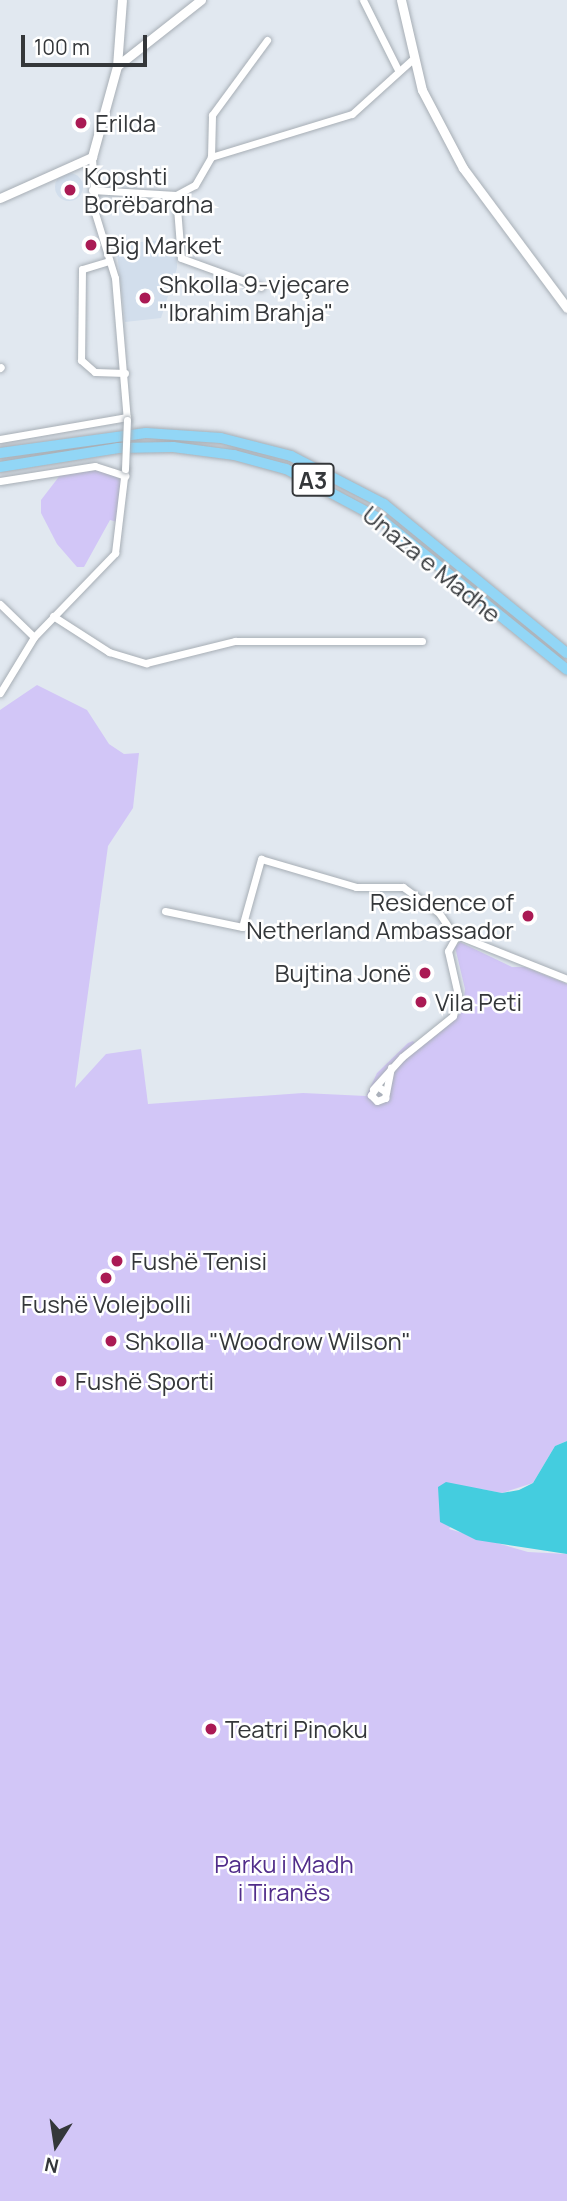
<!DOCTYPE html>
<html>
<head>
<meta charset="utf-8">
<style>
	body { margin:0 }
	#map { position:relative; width:567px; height:2201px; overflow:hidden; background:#e1e8f0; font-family:Manrope,sans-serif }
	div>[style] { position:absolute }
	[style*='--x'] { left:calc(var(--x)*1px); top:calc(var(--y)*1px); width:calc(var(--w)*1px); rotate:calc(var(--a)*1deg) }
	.built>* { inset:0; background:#d2deec }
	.round { border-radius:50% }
	.green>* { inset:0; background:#d2c6f7 }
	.water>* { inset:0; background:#44cddf }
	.roads { filter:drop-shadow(0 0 2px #a7aeb5) drop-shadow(0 0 2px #a7aeb5) }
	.minor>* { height:7px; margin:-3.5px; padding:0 3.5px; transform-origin:3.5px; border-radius:3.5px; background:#fff }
	.tertiary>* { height:9px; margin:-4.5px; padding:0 4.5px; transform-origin:4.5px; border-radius:4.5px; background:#fff }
	.trunk>* { height:10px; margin:-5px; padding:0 5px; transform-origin:5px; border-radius:5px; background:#92d6f6 }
	.bridges { filter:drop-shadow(0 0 2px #a7aeb5) drop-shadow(0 0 2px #a7aeb5) }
	.minor-bridge>* { height:7px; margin:-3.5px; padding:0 3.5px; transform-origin:3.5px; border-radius:3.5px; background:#fff }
	.dots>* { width:19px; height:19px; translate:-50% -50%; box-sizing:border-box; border:4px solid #fff; border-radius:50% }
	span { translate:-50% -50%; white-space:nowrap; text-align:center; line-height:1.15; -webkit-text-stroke:5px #fff; paint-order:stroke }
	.shield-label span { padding:2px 5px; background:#fff; border:2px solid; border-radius:5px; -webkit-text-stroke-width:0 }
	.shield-label { font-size:23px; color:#34373a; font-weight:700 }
	.poi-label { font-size:24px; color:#34373a }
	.left { translate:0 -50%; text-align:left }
	.right { translate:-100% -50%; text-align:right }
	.street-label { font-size:24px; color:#34373a }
	.park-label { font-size:24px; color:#512d8a }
	.north { position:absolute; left:21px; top:2110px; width:70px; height:70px; -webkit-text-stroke:5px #fff; paint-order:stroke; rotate:192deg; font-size:19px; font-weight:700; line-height:28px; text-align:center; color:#34373a }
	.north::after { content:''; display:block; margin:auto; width:24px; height:32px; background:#34373a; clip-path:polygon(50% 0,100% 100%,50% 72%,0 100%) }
	.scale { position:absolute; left:21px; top:35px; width:126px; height:32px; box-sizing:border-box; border:4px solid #34373a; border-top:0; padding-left:9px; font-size:21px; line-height:24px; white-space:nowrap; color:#34373a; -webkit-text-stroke:5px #fff; paint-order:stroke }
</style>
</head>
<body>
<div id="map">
	<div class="built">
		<i class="round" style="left:55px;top:173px;width:28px;height:28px"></i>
		<i style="clip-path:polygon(177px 239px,177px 268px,161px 318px,125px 322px,116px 244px)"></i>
	</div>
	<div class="green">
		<i style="clip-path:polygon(98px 469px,121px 479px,117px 522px,110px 520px,84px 567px,77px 567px,57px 544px,41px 513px,41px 500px,61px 474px)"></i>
		<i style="clip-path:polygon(37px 685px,87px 710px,109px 744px,124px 754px,139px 753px,133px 808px,108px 846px,75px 1088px,106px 1054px,141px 1049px,148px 1104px,303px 1093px,366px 1096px,377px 1073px,408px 1043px,413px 1041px,419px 1048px,462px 1012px,465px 989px,455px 947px,460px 942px,512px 967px,525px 967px,567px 984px,567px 1441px,555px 1446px,533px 1483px,502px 1493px,481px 1489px,449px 1529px,528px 1552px,567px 1554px,567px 2201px,0 2201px,0 710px)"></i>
	</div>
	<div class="water">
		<i style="clip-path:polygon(567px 1441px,567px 1554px,476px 1540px,440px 1522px,438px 1487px,446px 1482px,502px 1493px,519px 1490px,533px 1483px,555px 1446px)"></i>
	</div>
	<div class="roads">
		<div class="minor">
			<i style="--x:363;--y:0;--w:78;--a:63.4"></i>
			<i style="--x:92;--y:157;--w:56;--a:86.9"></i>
			<i style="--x:95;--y:213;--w:68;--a:72.9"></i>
			<i style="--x:115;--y:278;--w:143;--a:85.2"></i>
			<i style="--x:211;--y:157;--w:147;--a:-17"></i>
			<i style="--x:352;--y:114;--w:84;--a:-42.1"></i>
			<i style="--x:92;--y:190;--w:84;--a:3.4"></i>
			<i style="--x:176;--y:195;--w:21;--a:-28"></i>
			<i style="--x:195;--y:185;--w:32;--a:-60"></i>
			<i style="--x:211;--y:157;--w:42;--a:-88.6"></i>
			<i style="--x:212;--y:115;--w:93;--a:-53.7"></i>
			<i style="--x:176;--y:195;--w:63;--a:85.5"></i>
			<i style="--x:181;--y:258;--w:85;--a:19.9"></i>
			<i style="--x:109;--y:261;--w:28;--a:163"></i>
			<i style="--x:82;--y:269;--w:91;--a:90.6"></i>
			<i style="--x:81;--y:360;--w:18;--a:41"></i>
			<i style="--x:95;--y:372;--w:30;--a:2"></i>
			<i style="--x:0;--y:368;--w:1;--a:-45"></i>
			<i style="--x:0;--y:439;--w:129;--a:-9.8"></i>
			<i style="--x:0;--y:481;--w:96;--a:-9"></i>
			<i style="--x:95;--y:466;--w:32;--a:18"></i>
			<i style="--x:0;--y:604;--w:47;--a:44.1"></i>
			<i style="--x:53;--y:616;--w:67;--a:32.7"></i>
			<i style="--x:109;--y:652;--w:39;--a:17"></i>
			<i style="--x:146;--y:663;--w:92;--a:-13.9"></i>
			<i style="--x:235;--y:641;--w:187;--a:0"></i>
			<i style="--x:0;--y:693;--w:66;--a:-58.7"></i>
			<i style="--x:34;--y:637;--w:117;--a:-46"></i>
			<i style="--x:115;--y:553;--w:85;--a:-83.2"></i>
			<i style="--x:165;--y:911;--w:79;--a:11.7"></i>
			<i style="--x:242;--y:927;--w:71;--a:-74.4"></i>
			<i style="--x:261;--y:859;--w:99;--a:16.4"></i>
			<i style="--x:356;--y:887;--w:47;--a:0"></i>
			<i style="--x:403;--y:887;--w:44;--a:35.8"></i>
			<i style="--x:439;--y:913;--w:29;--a:56"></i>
			<i style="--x:373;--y:1089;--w:43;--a:-47.8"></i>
			<i style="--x:402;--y:1057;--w:65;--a:-38.8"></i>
			<i style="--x:453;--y:1016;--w:22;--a:-77"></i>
			<i style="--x:458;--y:995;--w:45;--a:-102.8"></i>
			<i style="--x:448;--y:951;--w:18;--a:-61"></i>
			<i style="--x:457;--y:935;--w:118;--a:21.8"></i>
			<i style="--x:386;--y:1092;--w:11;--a:-146"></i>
			<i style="--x:377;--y:1086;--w:11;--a:124"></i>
			<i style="--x:371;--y:1095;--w:8;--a:45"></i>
			<i style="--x:377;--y:1101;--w:9;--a:-21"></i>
			<i style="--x:385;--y:1098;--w:31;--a:-79"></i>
		</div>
		<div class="tertiary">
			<i style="--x:401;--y:0;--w:92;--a:76.9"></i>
			<i style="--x:422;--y:90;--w:88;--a:62.3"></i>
			<i style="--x:463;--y:168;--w:174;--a:53.4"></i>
			<i style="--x:117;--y:66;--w:107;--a:-38.2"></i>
			<i style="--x:0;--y:198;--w:101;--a:-24"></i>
			<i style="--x:92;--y:157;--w:94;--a:-74.6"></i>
			<i style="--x:117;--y:66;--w:66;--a:-85.7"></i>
		</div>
		<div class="trunk">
			<i style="--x:0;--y:453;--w:147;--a:-7.8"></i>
			<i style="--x:146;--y:433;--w:75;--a:3.8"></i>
			<i style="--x:221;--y:438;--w:72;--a:14.4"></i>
			<i style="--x:291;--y:456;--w:105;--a:27.3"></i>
			<i style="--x:384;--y:504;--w:236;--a:39.2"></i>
			<i style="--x:0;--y:467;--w:120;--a:-9.1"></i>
			<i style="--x:118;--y:448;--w:55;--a:-1"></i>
			<i style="--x:173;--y:447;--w:62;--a:7.5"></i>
			<i style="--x:234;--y:455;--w:54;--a:15.1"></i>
			<i style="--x:286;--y:469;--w:109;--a:28"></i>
			<i style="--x:382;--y:520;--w:238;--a:39"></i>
		</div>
	</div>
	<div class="bridges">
		<div class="minor-bridge">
			<i style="--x:125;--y:469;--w:49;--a:-87.7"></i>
		</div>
	</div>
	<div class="dots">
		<i style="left:81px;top:123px;background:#aa1a54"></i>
		<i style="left:70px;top:190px;background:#aa1a54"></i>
		<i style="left:91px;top:245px;background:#aa1a54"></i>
		<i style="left:145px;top:298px;background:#aa1a54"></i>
		<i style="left:528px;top:916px;background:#aa1a54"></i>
		<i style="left:425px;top:973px;background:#aa1a54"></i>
		<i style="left:421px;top:1002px;background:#aa1a54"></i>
		<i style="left:117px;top:1261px;background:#aa1a54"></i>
		<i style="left:106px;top:1278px;background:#aa1a54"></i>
		<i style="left:111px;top:1341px;background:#aa1a54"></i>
		<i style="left:61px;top:1381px;background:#aa1a54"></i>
		<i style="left:211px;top:1729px;background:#aa1a54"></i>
	</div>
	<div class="shield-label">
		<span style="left:313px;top:480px">A3</span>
	</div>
	<div class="poi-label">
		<span class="left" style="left:95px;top:123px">Erilda</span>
		<span class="left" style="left:84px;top:190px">Kopshti<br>Borëbardha</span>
		<span class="left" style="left:105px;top:245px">Big Market</span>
		<span class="left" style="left:159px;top:298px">Shkolla 9-vjeçare<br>"Ibrahim Brahja"</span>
		<span class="right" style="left:514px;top:916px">Residence of<br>Netherland Ambassador</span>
		<span class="right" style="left:411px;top:973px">Bujtina Jonë</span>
		<span class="left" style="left:435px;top:1002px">Vila Peti</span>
		<span class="left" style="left:131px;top:1261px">Fushë Tenisi</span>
		<span style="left:106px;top:1304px">Fushë Volejbolli</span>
		<span class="left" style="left:125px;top:1341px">Shkolla "Woodrow Wilson"</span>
		<span class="left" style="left:75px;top:1381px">Fushë Sporti</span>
		<span class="left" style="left:225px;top:1729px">Teatri Pinoku</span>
	</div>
	<div class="street-label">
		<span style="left:432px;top:564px;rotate:39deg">Unaza e Madhe</span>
	</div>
	<div class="park-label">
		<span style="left:284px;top:1878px">Parku i Madh<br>i Tiranës</span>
	</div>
	<div class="north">N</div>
	<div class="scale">100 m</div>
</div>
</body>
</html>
